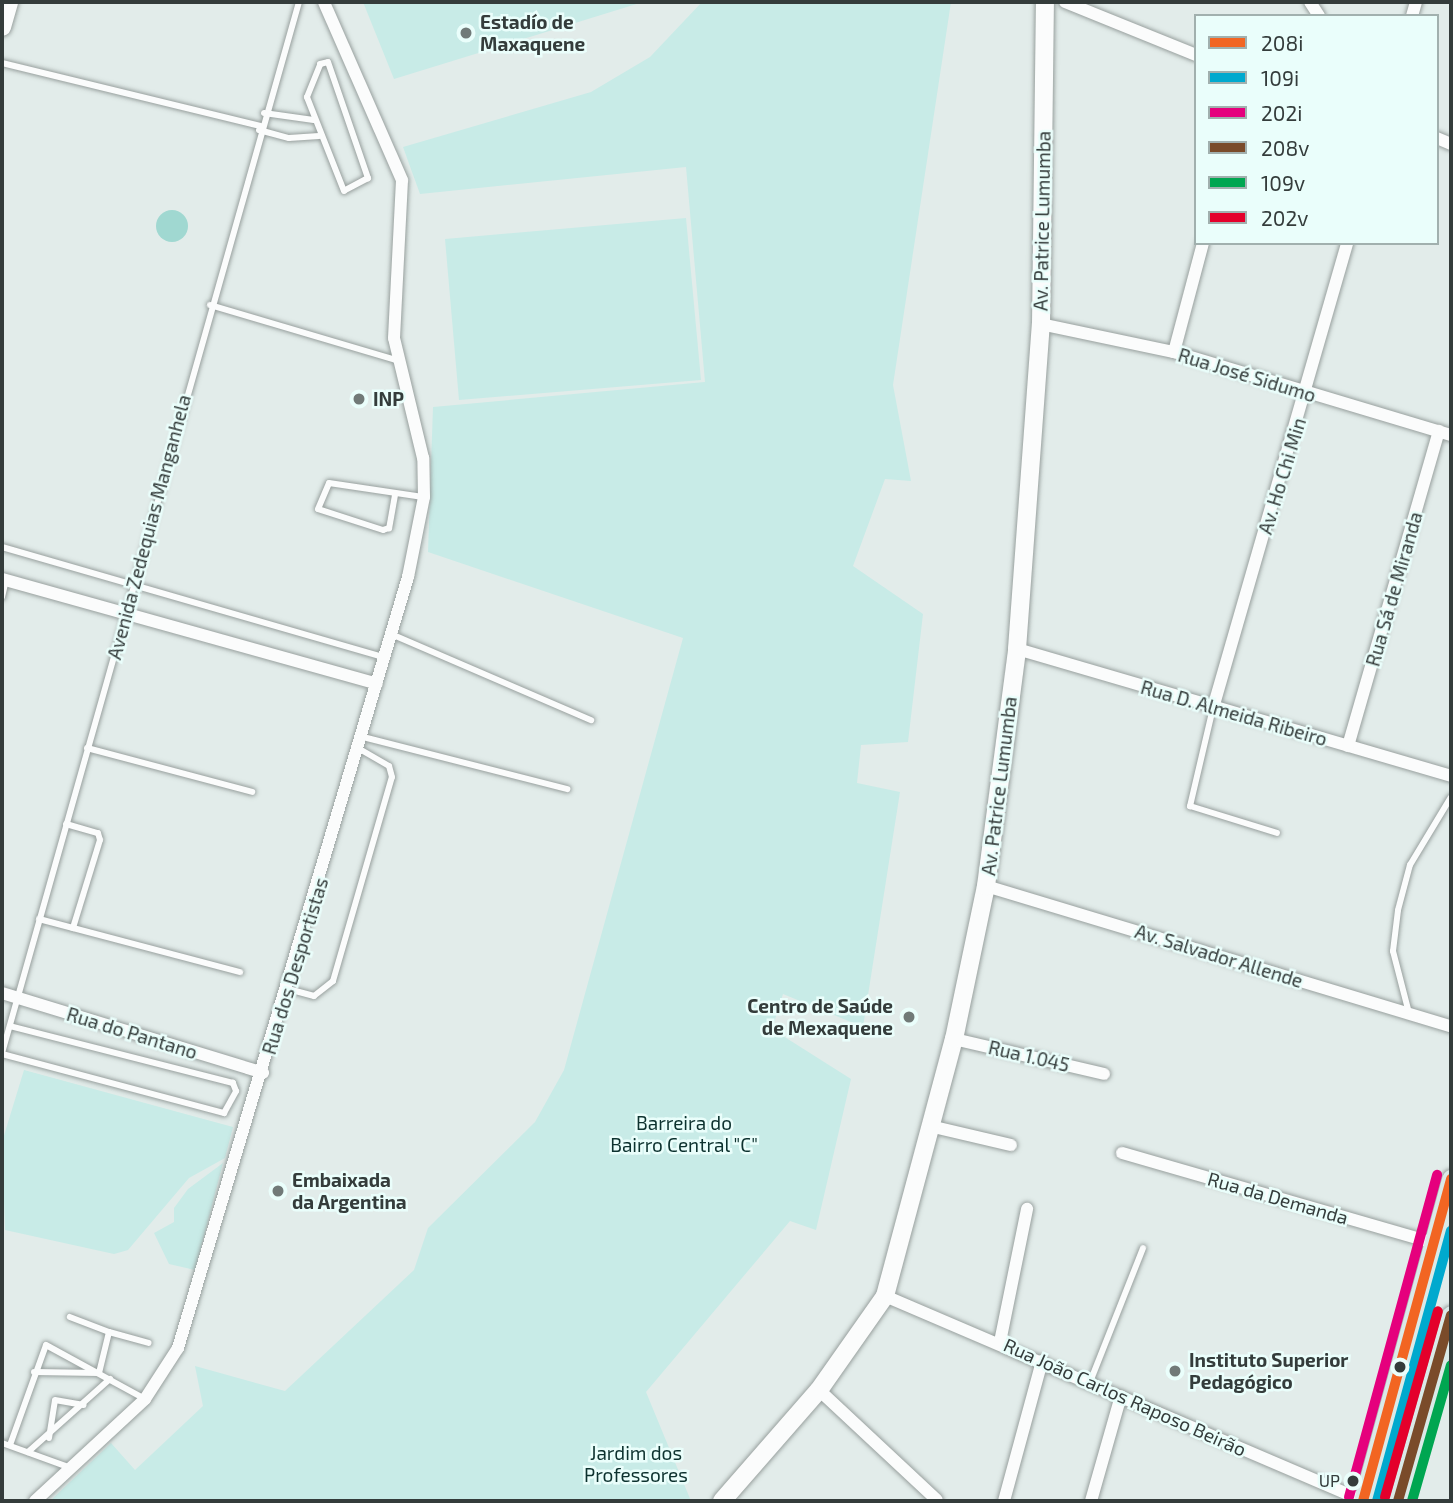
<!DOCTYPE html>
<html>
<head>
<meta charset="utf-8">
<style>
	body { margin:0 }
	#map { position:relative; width:1453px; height:1503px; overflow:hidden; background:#e2ecea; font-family:"Exo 2",sans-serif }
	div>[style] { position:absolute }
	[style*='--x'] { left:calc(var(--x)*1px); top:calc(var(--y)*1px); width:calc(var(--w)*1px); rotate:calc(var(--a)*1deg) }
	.green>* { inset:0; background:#c8ebe7 }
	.water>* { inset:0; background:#a0d8d1 }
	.round { border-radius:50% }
	.roads { filter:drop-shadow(0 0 2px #98a09e) drop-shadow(0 0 2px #98a09e) }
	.service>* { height:6px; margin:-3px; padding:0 3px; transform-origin:3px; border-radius:3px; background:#fbfcfc }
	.minor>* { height:12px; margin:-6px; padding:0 6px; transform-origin:6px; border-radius:6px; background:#fbfcfc }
	.secondary>* { height:18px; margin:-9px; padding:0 9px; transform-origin:9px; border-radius:9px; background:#fbfcfc }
	.primary>* { height:19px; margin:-9.5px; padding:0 9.5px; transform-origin:9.5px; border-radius:9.5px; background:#daeae8 }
	.bus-1>* { height:10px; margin:-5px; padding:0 5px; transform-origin:5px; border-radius:5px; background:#f26522 }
	.bus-2>* { height:10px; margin:-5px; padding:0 5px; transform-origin:5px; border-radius:5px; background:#00a9ce }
	.bus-3>* { height:10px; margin:-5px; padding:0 5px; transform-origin:5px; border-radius:5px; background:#e5007d }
	.bus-4>* { height:10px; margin:-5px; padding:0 5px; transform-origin:5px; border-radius:5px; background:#7a4b2a }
	.bus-5>* { height:10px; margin:-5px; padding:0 5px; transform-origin:5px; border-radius:5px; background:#00a651 }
	.bus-6>* { height:10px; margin:-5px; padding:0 5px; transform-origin:5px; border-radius:5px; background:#e4002b }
	.dots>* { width:19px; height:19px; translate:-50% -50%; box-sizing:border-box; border:4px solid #eafefb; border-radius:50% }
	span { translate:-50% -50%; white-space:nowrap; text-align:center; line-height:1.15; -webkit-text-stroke:5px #eafefb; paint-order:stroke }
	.bus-label { font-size:17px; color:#343c3b }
	.right { translate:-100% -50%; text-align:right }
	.poi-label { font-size:19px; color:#343c3b; font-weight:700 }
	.left { translate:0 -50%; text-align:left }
	.street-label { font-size:19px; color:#343c3b }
	.park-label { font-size:19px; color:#0d322f }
	.frame { position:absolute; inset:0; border:4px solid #343c3b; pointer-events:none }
	.legend { position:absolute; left:1194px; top:14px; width:245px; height:231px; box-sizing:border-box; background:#eafefb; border:2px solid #a1b0ae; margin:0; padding:9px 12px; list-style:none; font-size:21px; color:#343c3b }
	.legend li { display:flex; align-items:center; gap:14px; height:35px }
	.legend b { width:35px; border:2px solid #a1b0ae }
</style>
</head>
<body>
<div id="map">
	<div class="green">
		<i style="clip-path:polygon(363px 2px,643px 2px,394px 79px)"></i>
		<i style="clip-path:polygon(702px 2px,951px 2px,893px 385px,911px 481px,885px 479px,853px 566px,923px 614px,908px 742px,861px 745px,857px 783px,900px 792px,863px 1027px,783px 994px,772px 1029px,851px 1079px,816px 1230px,790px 1221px,646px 1392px,691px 1501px,50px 1501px,111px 1443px,135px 1470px,203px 1406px,195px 1366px,285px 1391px,414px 1270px,428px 1228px,535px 1122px,564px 1070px,683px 638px,428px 552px,433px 407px,705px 382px,686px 167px,420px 194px,403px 147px,591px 92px,650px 57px)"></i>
		<i style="clip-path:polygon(686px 218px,701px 380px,459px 400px,445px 239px)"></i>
		<i style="clip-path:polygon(24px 1070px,233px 1127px,225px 1158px,189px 1178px,128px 1250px,114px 1254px,5px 1230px,2px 1142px)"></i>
		<i style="clip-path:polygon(223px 1163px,195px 1270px,169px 1264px,154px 1233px,174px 1222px,174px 1208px,188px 1189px)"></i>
	</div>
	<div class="water">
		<i class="round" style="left:156px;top:210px;width:32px;height:32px"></i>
	</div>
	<div class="roads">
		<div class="service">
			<i style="--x:328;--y:62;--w:123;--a:71"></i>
			<i style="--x:368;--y:178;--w:27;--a:152"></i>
			<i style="--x:344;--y:191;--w:101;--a:-111.5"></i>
			<i style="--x:307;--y:97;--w:35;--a:-68"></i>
			<i style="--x:320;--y:64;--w:8;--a:-14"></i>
			<i style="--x:2;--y:63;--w:266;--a:13.7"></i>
			<i style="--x:264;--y:113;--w:50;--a:8"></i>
			<i style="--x:259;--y:130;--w:31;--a:15"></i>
			<i style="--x:289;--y:138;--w:30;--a:-4"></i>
			<i style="--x:210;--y:305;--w:194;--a:16.5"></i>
			<i style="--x:395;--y:495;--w:34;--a:100"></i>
			<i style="--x:389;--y:528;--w:6;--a:162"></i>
			<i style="--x:383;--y:530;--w:68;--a:-162.1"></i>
			<i style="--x:318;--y:509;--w:28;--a:-67"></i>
			<i style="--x:329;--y:483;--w:95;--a:8.5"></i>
			<i style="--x:2;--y:547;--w:397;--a:16.1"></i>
			<i style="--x:2;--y:597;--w:17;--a:-77"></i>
			<i style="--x:391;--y:634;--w:218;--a:23.3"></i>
			<i style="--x:1213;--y:708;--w:101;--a:103.2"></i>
			<i style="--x:1190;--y:806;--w:91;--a:17.2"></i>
			<i style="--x:363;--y:737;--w:211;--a:14.3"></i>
			<i style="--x:87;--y:748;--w:171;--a:14.9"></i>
			<i style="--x:66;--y:824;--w:33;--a:16"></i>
			<i style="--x:98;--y:833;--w:7;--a:74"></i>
			<i style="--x:100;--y:840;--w:92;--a:107.1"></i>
			<i style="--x:39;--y:919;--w:208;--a:14.8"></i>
			<i style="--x:288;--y:989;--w:27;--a:15"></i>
			<i style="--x:314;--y:996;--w:24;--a:-38"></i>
			<i style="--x:333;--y:981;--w:212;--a:-73.9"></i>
			<i style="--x:392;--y:777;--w:11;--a:-105"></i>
			<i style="--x:389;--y:766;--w:34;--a:-150"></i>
			<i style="--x:1409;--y:1013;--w:64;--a:-104.5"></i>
			<i style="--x:1393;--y:951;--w:41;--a:-83"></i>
			<i style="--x:1398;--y:910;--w:47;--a:-75.1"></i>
			<i style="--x:1410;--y:865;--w:79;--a:-58.9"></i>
			<i style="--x:2;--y:1053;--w:1092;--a:-74.22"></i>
			<i style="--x:2;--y:1054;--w:230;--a:14.9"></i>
			<i style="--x:224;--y:1113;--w:25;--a:-61"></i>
			<i style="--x:236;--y:1091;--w:9;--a:-111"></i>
			<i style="--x:233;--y:1083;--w:230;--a:-165.7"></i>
			<i style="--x:109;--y:1332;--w:41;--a:15.4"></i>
			<i style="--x:34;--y:1372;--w:65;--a:0.9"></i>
			<i style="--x:99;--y:1373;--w:42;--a:-76.3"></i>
			<i style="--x:109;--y:1332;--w:42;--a:-159"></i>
			<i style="--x:1090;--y:1382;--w:144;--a:-68.4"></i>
			<i style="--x:49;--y:1438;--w:38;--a:-81"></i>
			<i style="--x:55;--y:1400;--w:29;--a:10"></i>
			<i style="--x:2;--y:1443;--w:73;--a:19.9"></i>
			<i style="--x:10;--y:1445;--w:106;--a:-70.2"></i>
			<i style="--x:46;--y:1345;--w:113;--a:28.6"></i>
			<i style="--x:28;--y:1452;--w:110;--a:-41.7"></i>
		</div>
		<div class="minor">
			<i style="--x:1065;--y:2;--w:141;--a:22"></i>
			<i style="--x:1310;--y:2;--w:17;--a:57"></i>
			<i style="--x:1412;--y:16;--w:15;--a:-74"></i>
			<i style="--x:1437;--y:138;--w:15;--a:23"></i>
			<i style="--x:1041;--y:324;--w:136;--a:11.9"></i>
			<i style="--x:1174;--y:352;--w:289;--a:16.7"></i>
			<i style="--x:1174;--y:352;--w:113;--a:-75.1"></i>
			<i style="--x:2;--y:579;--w:389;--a:15.6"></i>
			<i style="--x:1017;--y:649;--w:452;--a:16.3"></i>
			<i style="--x:1213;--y:708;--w:484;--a:-73.9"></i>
			<i style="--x:1348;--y:746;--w:328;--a:-73.9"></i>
			<i style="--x:986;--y:886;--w:486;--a:16.8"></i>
			<i style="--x:2;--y:993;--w:273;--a:17"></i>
			<i style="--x:954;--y:1039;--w:154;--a:13.1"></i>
			<i style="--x:934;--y:1127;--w:79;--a:13.2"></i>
			<i style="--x:1122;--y:1153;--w:325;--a:16.1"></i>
			<i style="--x:885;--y:1296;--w:521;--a:23.17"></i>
			<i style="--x:1000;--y:1342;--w:136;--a:-78.5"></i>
			<i style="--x:819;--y:1390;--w:161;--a:43"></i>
			<i style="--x:35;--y:1501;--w:150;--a:-42.8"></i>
			<i style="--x:145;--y:1399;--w:61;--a:-57.1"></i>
			<i style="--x:178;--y:1348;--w:805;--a:-73.39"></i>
			<i style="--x:408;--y:577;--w:82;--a:-78.7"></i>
			<i style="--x:424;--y:497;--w:39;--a:-91"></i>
			<i style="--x:423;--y:458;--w:123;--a:-103.6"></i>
			<i style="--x:394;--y:338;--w:158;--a:-87.1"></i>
			<i style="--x:402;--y:180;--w:194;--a:-113.7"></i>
			<i style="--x:1004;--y:1501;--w:145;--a:-74.8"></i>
			<i style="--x:1091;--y:1501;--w:109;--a:-74.1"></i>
		</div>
		<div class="secondary">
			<i style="--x:2;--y:27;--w:26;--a:-74"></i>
			<i style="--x:722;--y:1501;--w:147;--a:-48.9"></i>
			<i style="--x:819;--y:1390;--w:115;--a:-54.9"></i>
			<i style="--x:885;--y:1296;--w:266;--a:-75"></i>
			<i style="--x:954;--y:1039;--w:156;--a:-78.2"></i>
			<i style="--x:986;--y:886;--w:239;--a:-82.5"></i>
			<i style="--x:1017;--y:649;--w:326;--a:-85.8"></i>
			<i style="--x:1041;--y:324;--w:322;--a:-89.3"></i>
		</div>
		<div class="primary">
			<i style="--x:1363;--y:1501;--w:334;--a:-74.7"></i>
			<i style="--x:1398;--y:1501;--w:193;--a:-74.1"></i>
		</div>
	</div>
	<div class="bus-1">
		<i style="--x:1363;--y:1501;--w:334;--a:-74.7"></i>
	</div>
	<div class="bus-2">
		<i style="--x:1377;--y:1501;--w:280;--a:-74.7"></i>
	</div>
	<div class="bus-3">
		<i style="--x:1349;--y:1497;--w:334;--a:-74.7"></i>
	</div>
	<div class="bus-4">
		<i style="--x:1398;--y:1501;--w:193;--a:-74.1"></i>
	</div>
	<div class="bus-5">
		<i style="--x:1412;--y:1501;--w:141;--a:-74"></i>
	</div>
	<div class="bus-6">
		<i style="--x:1385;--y:1497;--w:193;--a:-74.1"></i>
	</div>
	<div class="dots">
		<i style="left:466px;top:33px;background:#717a78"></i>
		<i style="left:359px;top:399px;background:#717a78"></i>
		<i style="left:909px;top:1017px;background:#717a78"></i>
		<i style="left:278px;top:1191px;background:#717a78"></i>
		<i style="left:1400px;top:1367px;background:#343c3b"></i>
		<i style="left:1175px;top:1371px;background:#717a78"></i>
		<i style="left:1353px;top:1481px;background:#343c3b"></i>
	</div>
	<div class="bus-label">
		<span class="right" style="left:1340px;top:1481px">UP</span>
	</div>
	<div class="poi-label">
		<span class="left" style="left:480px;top:33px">Estadío de<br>Maxaquene</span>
		<span class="left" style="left:373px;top:399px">INP</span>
		<span class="right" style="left:893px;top:1017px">Centro de Saúde<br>de Mexaquene</span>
		<span class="left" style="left:292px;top:1191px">Embaixada<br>da Argentina</span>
		<span class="left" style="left:1189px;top:1371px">Instituto Superior<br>Pedagógico</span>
	</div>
	<div class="street-label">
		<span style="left:1042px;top:221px;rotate:-89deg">Av. Patrice Lumumba</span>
		<span style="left:1247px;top:375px;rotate:17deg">Rua José Sidumo</span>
		<span style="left:1282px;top:476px;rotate:-73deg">Av. Ho Chi Min</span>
		<span style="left:149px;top:527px;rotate:-75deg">Avenida Zedequias Manganhela</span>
		<span style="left:1394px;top:589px;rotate:-74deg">Rua Sá de Miranda</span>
		<span style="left:1234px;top:713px;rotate:16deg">Rua D. Almeida Ribeiro</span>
		<span style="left:999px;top:786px;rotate:-83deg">Av. Patrice Lumumba</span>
		<span style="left:1219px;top:956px;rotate:17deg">Av. Salvador Allende</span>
		<span style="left:295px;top:966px;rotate:-73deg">Rua dos Desportistas</span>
		<span style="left:132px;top:1033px;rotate:17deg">Rua do Pantano</span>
		<span style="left:1029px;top:1056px;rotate:13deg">Rua 1.045</span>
		<span style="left:1278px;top:1198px;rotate:16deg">Rua da Demanda</span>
		<span style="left:1125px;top:1397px;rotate:24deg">Rua João Carlos Raposo Beirão</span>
	</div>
	<div class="park-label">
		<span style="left:684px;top:1134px">Barreira do<br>Bairro Central "C"</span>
		<span style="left:636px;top:1464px">Jardim dos<br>Professores</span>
	</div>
	<div class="frame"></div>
	<ul class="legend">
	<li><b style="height:9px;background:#f26522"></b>208i</li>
	<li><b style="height:9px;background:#00a9ce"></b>109i</li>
	<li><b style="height:9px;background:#e5007d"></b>202i</li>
	<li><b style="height:9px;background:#7a4b2a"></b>208v</li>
	<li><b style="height:9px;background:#00a651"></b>109v</li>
	<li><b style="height:9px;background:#e4002b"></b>202v</li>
	</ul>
</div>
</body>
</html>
